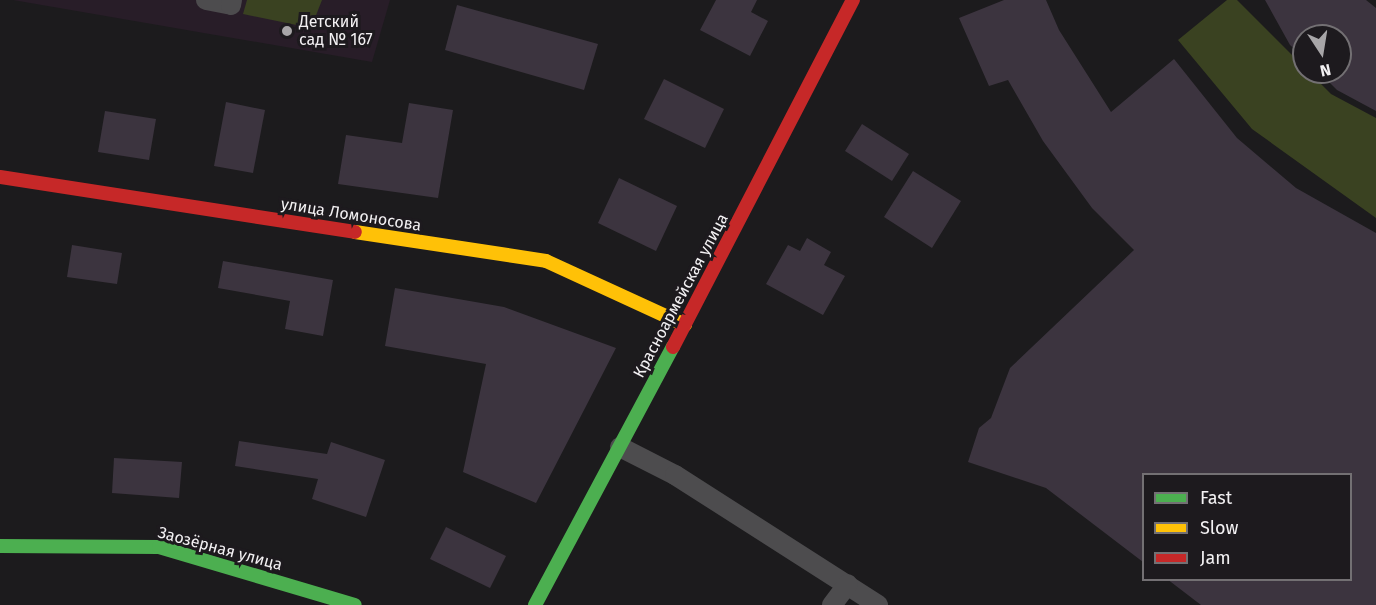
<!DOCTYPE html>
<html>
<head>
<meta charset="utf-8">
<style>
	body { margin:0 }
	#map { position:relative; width:1376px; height:605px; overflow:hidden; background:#1c1b1d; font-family:"Fira Sans",sans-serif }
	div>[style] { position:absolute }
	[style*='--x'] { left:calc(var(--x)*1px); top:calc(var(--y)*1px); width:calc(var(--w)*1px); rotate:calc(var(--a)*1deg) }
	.education>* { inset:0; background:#281d28 }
	.green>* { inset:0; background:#3a4221 }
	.building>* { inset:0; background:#3c343f }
	.lane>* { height:20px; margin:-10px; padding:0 10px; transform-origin:10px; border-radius:10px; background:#4d4c4e }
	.fast>* { height:14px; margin:-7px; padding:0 7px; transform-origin:7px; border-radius:7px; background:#4caf50 }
	.slow>* { height:14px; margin:-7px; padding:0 7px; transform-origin:7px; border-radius:7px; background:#ffc107 }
	.jam>* { height:14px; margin:-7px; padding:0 7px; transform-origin:7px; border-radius:7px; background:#c62828 }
	.dots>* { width:16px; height:16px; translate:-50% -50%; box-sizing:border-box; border:3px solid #1d1a1e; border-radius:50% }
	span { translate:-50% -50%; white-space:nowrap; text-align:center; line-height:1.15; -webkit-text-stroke:6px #1d1a1e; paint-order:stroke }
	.poi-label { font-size:16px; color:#f3f1f3 }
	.left { translate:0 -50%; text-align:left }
	.street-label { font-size:16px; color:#f3f1f3 }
	.legend { position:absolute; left:1142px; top:473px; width:210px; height:108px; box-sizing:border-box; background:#1d1a1e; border:2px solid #737073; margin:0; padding:8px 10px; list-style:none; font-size:18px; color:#f3f1f3 }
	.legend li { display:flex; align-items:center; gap:12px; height:30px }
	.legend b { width:30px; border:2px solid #737073 }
	.north { position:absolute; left:1292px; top:24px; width:60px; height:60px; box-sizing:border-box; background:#1d1a1e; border:2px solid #737073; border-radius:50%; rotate:168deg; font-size:16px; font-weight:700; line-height:24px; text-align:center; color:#f3f1f3 }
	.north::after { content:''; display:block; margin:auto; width:21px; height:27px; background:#a8a6a8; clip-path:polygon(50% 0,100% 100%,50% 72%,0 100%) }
</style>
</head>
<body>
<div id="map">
	<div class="education">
		<i style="clip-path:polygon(13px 0,390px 0,372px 62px)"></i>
	</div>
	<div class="green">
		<i style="clip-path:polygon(247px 0,322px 0,311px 28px,243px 14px)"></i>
		<i style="clip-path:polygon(1227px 0,1237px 0,1304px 67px,1304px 72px,1309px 72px,1331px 94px,1376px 118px,1376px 218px,1252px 129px,1178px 40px)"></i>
	</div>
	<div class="building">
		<i style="clip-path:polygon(716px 0,757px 0,751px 12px,768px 21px,750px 56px,700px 30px)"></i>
		<i style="clip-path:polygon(1004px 0,1046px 0,1059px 30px,1111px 112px,1174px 59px,1237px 138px,1296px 188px,1376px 233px,1376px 605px,1201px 605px,1167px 579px,1350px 579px,1350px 474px,1143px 474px,1143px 562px,1046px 488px,968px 462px,979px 428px,991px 418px,1010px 368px,1134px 250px,1092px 208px,1043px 141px,1008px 80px,989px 86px,959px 18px)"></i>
		<i style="clip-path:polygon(1265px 0,1366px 0,1376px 8px,1376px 111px,1337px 90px,1319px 72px,1340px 72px,1340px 36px,1304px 36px,1304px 58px,1290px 45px)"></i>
		<i style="clip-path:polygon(457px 5px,598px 44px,584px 90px,445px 50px)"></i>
		<i style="clip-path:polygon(664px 79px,724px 109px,705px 148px,644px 119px)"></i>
		<i style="clip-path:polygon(226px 102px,265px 110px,253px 173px,214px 166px)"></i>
		<i style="clip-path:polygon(409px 103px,453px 110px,438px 198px,338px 184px,346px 135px,402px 143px)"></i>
		<i style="clip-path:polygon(105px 111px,156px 119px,149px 160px,98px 152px)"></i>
		<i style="clip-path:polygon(862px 124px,909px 154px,892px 181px,845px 151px)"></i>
		<i style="clip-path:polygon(913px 171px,961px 201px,932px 248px,884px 217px)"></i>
		<i style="clip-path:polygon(619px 178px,677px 206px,656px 251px,598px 223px)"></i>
		<i style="clip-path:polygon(807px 238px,831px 252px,824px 265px,845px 276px,823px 315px,766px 284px,788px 245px,800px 251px)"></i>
		<i style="clip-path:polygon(72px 245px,122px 253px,117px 284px,67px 277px)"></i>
		<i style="clip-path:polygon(223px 261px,333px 280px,323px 336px,285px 329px,290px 301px,218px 288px)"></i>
		<i style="clip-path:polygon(395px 288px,504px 307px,616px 348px,536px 503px,463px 472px,486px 364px,385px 346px)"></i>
		<i style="clip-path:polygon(239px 441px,327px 454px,331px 442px,385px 460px,366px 517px,312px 499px,318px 479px,235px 466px)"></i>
		<i style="clip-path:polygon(114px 458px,182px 462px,179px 498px,112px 493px)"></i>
		<i style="clip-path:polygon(446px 527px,506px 556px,490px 588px,430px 559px)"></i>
	</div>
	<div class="lane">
		<i style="--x:206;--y:0;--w:25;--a:11"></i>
		<i style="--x:231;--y:5;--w:5;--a:-79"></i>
		<i style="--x:620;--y:447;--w:62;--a:27"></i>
		<i style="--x:675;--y:475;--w:241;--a:32.6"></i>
		<i style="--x:832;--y:605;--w:26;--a:-53"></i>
	</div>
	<div class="fast">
		<i style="--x:0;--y:546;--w:159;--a:0.4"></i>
		<i style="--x:159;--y:547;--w:204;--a:16.5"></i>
		<i style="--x:535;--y:605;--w:293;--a:-61.9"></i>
	</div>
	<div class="slow">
		<i style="--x:355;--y:232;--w:193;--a:8.6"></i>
		<i style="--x:546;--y:261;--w:153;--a:24.7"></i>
	</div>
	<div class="jam">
		<i style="--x:0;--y:177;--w:359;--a:8.8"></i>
		<i style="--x:673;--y:347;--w:391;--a:-62.6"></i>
	</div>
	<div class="dots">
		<i style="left:287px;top:31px;background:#a8a6a8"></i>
	</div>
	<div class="poi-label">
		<span class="left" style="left:299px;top:31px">Детский<br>сад № 167</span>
	</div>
	<div class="street-label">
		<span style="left:351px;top:215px;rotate:9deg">улица Ломоносова</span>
		<span style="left:681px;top:296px;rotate:-62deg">Красноармейская улица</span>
		<span style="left:220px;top:549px;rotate:15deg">Заозёрная улица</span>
	</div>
	<ul class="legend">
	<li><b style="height:8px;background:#4caf50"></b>Fast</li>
	<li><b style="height:8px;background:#ffc107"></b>Slow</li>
	<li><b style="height:8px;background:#c62828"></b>Jam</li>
	</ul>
	<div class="north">N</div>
</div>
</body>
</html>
